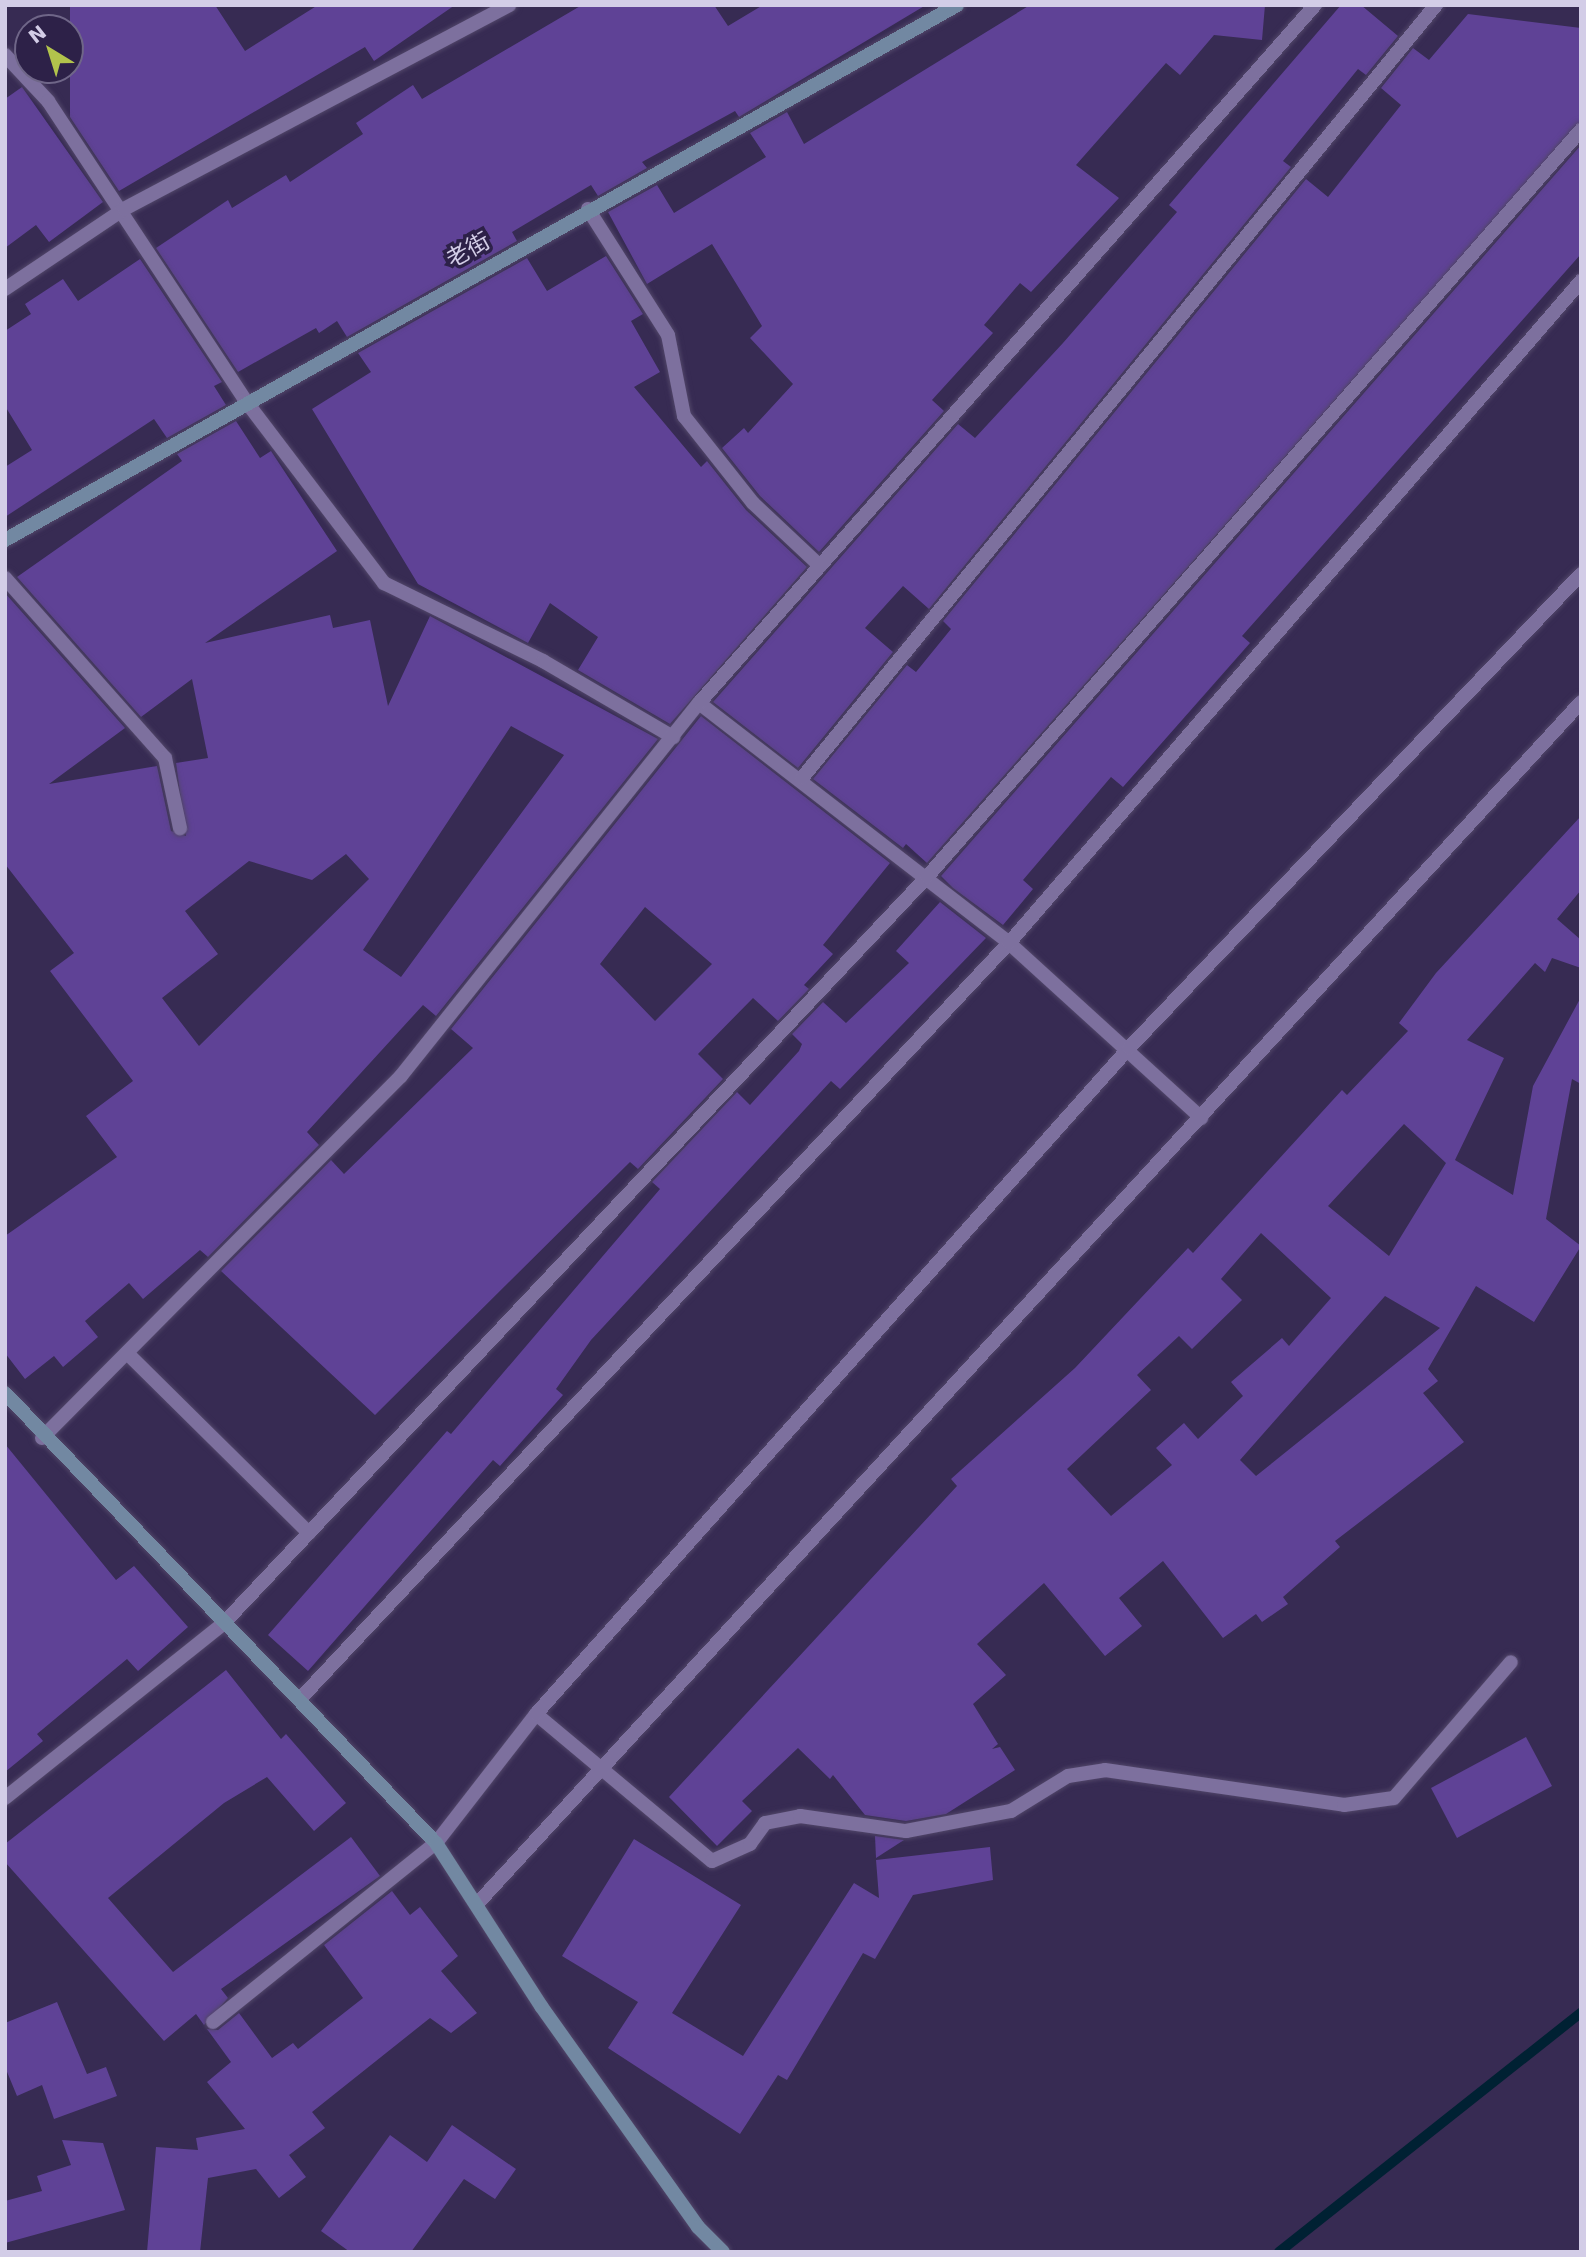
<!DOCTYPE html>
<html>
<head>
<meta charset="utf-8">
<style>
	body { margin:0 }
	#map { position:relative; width:1586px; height:2257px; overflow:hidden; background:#372b53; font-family:"DejaVu Sans","Noto Sans SC",sans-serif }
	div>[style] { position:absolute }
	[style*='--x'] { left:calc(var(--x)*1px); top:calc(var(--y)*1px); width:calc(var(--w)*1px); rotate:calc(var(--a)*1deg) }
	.stream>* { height:10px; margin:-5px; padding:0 5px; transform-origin:5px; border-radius:5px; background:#002133 }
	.building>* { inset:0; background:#5f4296 }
	.roads { filter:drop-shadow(0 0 2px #514669) drop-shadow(0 0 2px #514669) }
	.lane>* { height:14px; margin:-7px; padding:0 7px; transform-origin:7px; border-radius:7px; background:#7d709e }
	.street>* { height:14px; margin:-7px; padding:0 7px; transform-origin:7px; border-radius:7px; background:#7d709e }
	.secondary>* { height:14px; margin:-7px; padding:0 7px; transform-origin:7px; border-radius:7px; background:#7288a2 }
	span { translate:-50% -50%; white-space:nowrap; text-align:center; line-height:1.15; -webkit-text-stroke:7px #2d2148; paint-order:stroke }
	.street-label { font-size:23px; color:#d3cde7 }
	.frame { position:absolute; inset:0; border:7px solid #d3cde7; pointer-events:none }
	.north { position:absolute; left:14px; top:14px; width:70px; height:70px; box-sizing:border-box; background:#2d2148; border:2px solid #6f6688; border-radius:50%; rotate:322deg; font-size:19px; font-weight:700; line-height:28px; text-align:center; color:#d3cde7 }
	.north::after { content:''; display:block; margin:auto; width:24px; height:32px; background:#b2c34c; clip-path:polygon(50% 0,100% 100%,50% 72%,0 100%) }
</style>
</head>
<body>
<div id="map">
	<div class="stream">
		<i style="--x:1279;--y:2252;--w:385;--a:-38.4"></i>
	</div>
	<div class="building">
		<i style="clip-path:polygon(70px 5px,215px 5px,245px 51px,318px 5px,455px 5px,374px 61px,365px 47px,119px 191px,70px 117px)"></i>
		<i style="clip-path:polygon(582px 5px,714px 5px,728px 26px,763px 5px,926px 5px,739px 117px,735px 111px,642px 162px,647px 168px,598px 196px,591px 185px,512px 232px,517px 241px,347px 337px,337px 321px,319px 333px,316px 328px,238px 372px,156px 248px,228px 200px,232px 208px,286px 175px,290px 182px,363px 134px,356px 123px,413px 85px,422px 99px)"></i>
		<i style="clip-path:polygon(1030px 5px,1265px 5px,1262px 40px,1214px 35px,1180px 75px,1166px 63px,1076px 165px,1119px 198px,1031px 292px,1020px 283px,984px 325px,993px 333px,932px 400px,944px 411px,819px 552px,760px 496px,722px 448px,744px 428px,748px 433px,793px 384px,750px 338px,762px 326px,712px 244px,647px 284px,608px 212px,657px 185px,674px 213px,766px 157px,750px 133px,787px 112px,804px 144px)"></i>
		<i style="clip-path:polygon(1341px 5px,1361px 5px,1398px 36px,1366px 75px,1358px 69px,1283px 161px,1291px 167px,929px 609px,903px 586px,865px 628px,893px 652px,798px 768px,713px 702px,958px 424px,975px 438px,1063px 343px,1177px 212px,1169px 205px)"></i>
		<i style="clip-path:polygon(1468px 14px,1581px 28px,1581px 121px,927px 863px,906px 844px,903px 848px,813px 779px,907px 665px,916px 672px,951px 629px,943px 621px,1306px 179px,1328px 197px,1401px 105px,1381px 88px,1413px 48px,1429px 60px)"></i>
		<i style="clip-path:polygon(22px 87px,103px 202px,49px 242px,36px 225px,5px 248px,5px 99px)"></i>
		<i style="clip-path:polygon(1581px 145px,1581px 254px,1242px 636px,1250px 643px,1123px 787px,1111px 777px,1023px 880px,1033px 889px,1003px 925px,953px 888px,941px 876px)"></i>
		<i style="clip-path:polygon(606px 256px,643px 314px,631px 321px,660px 372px,634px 387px,701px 467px,707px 461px,746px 510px,807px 567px,670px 724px,578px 670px,598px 637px,550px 603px,528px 643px,418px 584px,312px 409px,371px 372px,358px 353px,527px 258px,547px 291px)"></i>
		<i style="clip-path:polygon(140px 259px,222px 382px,214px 386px,226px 405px,167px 438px,154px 419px,5px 517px,5px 467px,32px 450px,5px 406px,5px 331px,31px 314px,25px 304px,63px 279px,78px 301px)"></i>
		<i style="clip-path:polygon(evenodd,236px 421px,260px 458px,271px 451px,337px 551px,205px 643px,330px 615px,333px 628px,370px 620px,388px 706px,430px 616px,658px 739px,436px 1016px,423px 1005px,307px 1132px,319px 1145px,208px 1257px,200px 1250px,143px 1299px,129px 1283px,85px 1321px,98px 1337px,63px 1367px,54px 1356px,25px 1379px,5px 1353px,5px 1236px,117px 1157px,86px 1116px,133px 1081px,50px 971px,74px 953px,5px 864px,5px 593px,125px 728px,49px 784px,157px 766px,171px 831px,186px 836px,176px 763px,208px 758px,192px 679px,141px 717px,17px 577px,182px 461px,177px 454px,236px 421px,511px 726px,564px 755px,401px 977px,363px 950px,511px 726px,236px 421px,346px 854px,369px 879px,199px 1046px,162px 998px,218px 954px,185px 911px,249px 861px,312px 880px,346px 854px)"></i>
		<i style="clip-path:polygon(evenodd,701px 716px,890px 863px,823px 945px,833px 954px,804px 985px,809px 989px,778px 1021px,753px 998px,698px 1054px,723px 1079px,638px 1169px,630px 1162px,375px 1415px,221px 1271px,331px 1160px,344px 1174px,473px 1048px,451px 1029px,701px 716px,645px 907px,712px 964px,655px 1021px,600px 964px,645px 907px)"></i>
		<i style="clip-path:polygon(evenodd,1581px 816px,1581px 890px,1557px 919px,1581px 940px,1581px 968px,1552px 958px,1545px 972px,1535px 963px,1467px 1040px,1504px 1058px,1455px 1160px,1513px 1195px,1533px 1086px,1581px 997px,1581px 1084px,1572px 1079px,1546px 1219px,1581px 1246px,1534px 1322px,1476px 1286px,1428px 1369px,1438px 1381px,1423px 1393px,1464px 1442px,1335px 1541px,1340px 1547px,1283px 1597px,1288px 1604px,1262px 1622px,1256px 1614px,1223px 1638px,1163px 1561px,1119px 1598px,1142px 1626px,1105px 1656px,1044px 1583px,977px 1644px,1006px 1675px,973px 1704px,998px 1744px,992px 1749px,1000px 1747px,1015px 1770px,946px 1814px,906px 1821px,865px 1815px,833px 1775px,830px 1779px,798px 1748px,742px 1801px,752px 1811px,717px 1846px,669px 1797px,957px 1486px,951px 1479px,1075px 1368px,1188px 1248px,1193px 1253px,1342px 1090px,1347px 1095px,1408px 1031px,1399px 1023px,1436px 973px,1581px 816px,1404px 1124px,1446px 1163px,1389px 1256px,1328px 1206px,1404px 1124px,1581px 816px,1261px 1233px,1331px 1298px,1289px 1346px,1282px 1338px,1231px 1382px,1243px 1396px,1198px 1439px,1184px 1423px,1156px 1448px,1172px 1465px,1111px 1516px,1067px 1469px,1151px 1390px,1137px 1375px,1179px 1336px,1192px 1349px,1242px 1300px,1221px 1279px,1261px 1233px,1581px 816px,1385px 1296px,1440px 1328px,1256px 1476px,1240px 1460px,1385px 1296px)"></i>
		<i style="clip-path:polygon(940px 902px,986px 938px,840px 1089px,831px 1081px,591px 1340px,556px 1389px,563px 1395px,500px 1466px,493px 1460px,308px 1671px,268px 1635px,447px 1431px,451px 1434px,660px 1189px,652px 1182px,737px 1092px,750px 1105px,799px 1051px,802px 1044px,792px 1034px,823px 1002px,846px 1023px,909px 963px,896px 951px)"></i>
		<i style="clip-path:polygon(5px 1444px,116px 1580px,134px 1566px,188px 1627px,138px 1671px,127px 1659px,37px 1734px,43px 1741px,5px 1772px)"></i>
		<i style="clip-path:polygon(226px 1670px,281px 1739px,286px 1734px,346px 1803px,314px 1831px,267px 1777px,224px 1803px,108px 1898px,173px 1972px,351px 1837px,380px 1876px,221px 1989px,228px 1998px,204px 2025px,196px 2014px,164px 2041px,5px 1862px,5px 1844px)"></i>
		<i style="clip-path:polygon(1526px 1737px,1552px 1786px,1457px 1838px,1431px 1788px)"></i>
		<i style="clip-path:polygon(875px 1836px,904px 1840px,876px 1858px)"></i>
		<i style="clip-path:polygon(634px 1839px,741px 1905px,672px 2013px,743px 2056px,854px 1883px,879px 1898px,876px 1860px,990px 1847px,993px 1880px,913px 1895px,875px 1959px,863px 1953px,787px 2080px,778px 2075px,740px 2134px,608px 2048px,638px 2002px,562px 1956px)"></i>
		<i style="clip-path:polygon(392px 1891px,410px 1915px,420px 1907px,458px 1956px,441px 1971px,477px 2013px,451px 2033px,430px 2018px,312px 2112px,325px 2128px,289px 2155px,306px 2177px,279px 2198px,256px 2169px,208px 2178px,200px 2252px,147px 2252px,156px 2147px,198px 2150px,196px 2138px,245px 2129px,207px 2082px,231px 2062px,207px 2029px,218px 2030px,239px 2013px,272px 2058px,293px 2043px,298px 2049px,363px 1998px,324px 1945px)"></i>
		<i style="clip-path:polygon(57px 2002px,87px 2074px,106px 2067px,117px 2096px,54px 2119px,42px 2085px,17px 2096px,5px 2067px,5px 2023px)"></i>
		<i style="clip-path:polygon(452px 2125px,516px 2169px,495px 2199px,464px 2179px,411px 2252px,350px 2252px,321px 2231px,390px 2135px,427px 2162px)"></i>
		<i style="clip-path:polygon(62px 2140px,103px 2143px,125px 2210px,5px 2243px,5px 2201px,42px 2191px,37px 2176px,71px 2165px)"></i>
	</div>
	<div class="roads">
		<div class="lane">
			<i style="--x:536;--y:1714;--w:229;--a:39.9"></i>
			<i style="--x:712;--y:1861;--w:42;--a:-24.1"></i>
			<i style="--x:750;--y:1844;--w:26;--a:-54"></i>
			<i style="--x:765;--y:1823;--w:36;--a:-11"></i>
			<i style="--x:800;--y:1816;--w:107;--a:8.1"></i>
			<i style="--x:906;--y:1831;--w:107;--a:-10.8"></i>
			<i style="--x:1011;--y:1811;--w:67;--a:-31.6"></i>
			<i style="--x:1068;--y:1776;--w:37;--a:-9"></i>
			<i style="--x:1105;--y:1770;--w:242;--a:8.3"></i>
			<i style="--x:1344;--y:1805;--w:50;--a:-8"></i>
			<i style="--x:1394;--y:1798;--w:179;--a:-49.3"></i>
		</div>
		<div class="street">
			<i style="--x:5;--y:55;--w:63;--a:46.9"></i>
			<i style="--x:48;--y:101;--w:358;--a:56.6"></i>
			<i style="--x:245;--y:400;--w:230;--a:52.8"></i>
			<i style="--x:384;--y:583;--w:177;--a:26.1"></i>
			<i style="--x:543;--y:661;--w:151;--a:30.3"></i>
			<i style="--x:588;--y:209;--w:149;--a:57.6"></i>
			<i style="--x:668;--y:335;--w:83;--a:78.8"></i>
			<i style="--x:684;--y:416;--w:111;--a:51.6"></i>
			<i style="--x:753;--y:503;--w:92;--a:43.2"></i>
			<i style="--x:5;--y:289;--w:143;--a:-33.9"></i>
			<i style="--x:124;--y:209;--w:436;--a:-27.9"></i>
			<i style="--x:5;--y:578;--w:241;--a:48.4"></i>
			<i style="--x:165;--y:758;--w:72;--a:77.9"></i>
			<i style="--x:699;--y:703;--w:392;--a:37.7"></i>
			<i style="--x:1009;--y:943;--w:260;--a:42.3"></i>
			<i style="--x:802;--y:778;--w:1000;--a:-50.64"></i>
			<i style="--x:127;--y:1353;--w:256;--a:44.7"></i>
			<i style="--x:42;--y:1438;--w:510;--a:-45.24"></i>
			<i style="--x:401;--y:1076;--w:477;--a:-51.4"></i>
			<i style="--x:699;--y:703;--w:931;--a:-48.57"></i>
			<i style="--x:300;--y:1699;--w:1036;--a:-46.84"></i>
			<i style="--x:1009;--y:943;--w:875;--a:-49.17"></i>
			<i style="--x:5;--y:1798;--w:279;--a:-38.6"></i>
			<i style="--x:223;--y:1624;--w:1026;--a:-46.7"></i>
			<i style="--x:927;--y:877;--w:993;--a:-48.8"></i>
			<i style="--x:477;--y:1904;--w:1632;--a:-47.43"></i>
			<i style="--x:213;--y:2022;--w:286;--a:-38.8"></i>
			<i style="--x:436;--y:1843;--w:163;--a:-52.2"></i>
			<i style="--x:536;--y:1714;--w:892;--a:-48.32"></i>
			<i style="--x:1129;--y:1048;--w:655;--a:-46.36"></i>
		</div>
		<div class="secondary">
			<i style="--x:5;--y:540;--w:1092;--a:-29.33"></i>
			<i style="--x:5;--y:1393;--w:623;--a:46.24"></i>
			<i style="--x:436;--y:1843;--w:194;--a:57.2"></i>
			<i style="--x:541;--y:2006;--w:271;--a:54.6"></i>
			<i style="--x:698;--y:2227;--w:35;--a:45"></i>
		</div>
	</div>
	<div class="street-label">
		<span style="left:468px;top:250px;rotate:-29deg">老街</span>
	</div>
	<div class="frame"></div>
	<div class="north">N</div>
</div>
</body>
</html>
